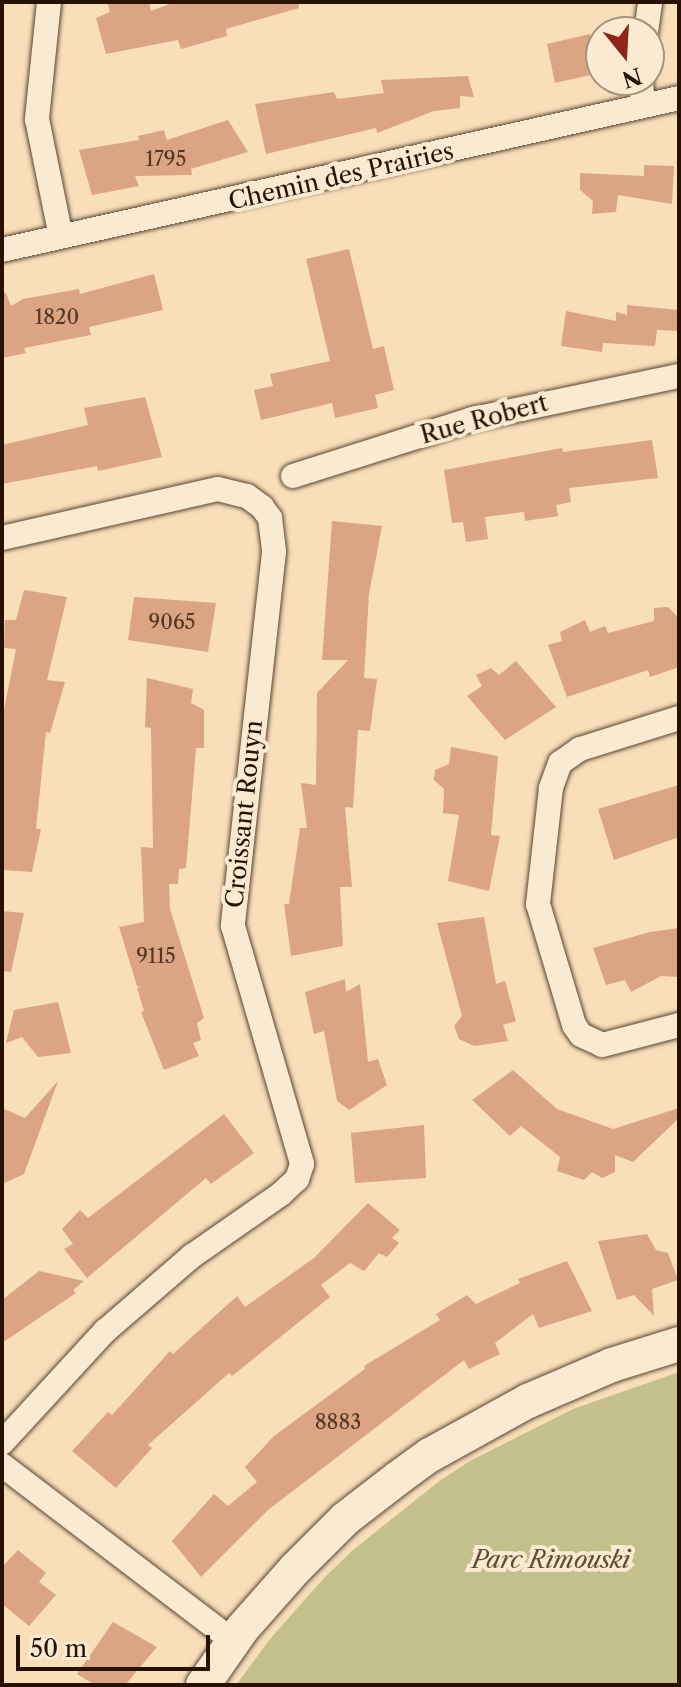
<!DOCTYPE html>
<html>
<head>
<meta charset="utf-8">
<style>
	body { margin:0 }
	#map { position:relative; width:681px; height:1687px; overflow:hidden; background:#f8dfba; font-family:"Libre Caslon Text",serif }
	div>[style] { position:absolute }
	[style*='--x'] { left:calc(var(--x)*1px); top:calc(var(--y)*1px); width:calc(var(--w)*1px); rotate:calc(var(--a)*1deg) }
	.green>* { inset:0; background:#c4c08b }
	.building>* { inset:0; background:#dba482 }
	.roads { filter:drop-shadow(0 0 2px #5a4431) drop-shadow(0 0 2px #5a4431) }
	.street>* { height:24px; margin:-12px; padding:0 12px; transform-origin:12px; border-radius:12px; background:#faead2 }
	.secondary>* { height:34px; margin:-17px; padding:0 17px; transform-origin:17px; border-radius:17px; background:#faead2 }
	span { translate:-50% -50%; white-space:nowrap; text-align:center; line-height:1.15; -webkit-text-stroke:8px #faead2; paint-order:stroke }
	.number-label { font-size:20px; color:#533623 }
	.number-label span { -webkit-text-stroke-width:0 }
	.street-label { font-size:24px; color:#261103 }
	.park-label { font-size:24px; color:#5d4e33; font-style:italic }
	.frame { position:absolute; inset:0; border:4px solid #261103; pointer-events:none }
	.north { position:absolute; left:585px; top:16px; width:80px; height:80px; box-sizing:border-box; background:#faead2; border:2px solid #a5937f; border-radius:50%; rotate:162deg; font-size:22px; font-weight:700; line-height:32px; text-align:center; color:#261103 }
	.north::after { content:''; display:block; margin:auto; width:28px; height:36px; background:#8f2418; clip-path:polygon(50% 0,100% 100%,50% 72%,0 100%) }
	.scale { position:absolute; left:16px; top:1635px; width:194px; height:36px; box-sizing:border-box; border:4px solid #261103; border-top:0; padding-left:10px; font-size:24px; line-height:28px; white-space:nowrap; color:#261103; -webkit-text-stroke:6px #faead2; paint-order:stroke }
</style>
</head>
<body>
<div id="map">
	<div class="green">
		<i style="clip-path:polygon(679px 1372px,679px 1685px,236px 1685px,270px 1639px,323px 1579px,353px 1550px,438px 1482px,470px 1461px,573px 1409px)"></i>
	</div>
	<div class="building">
		<i style="clip-path:polygon(107px 2px,149px 2px,151px 11px,175px 2px,298px 2px,299px 8px,226px 29px,227px 36px,181px 49px,178px 40px,106px 54px,96px 18px,110px 12px)"></i>
		<i style="clip-path:polygon(590px 34px,599px 73px,555px 83px,547px 44px)"></i>
		<i style="clip-path:polygon(468px 76px,474px 97px,460px 96px,460px 108px,434px 111px,377px 133px,376px 128px,266px 154px,255px 104px,334px 92px,337px 99px,384px 93px,381px 80px)"></i>
		<i style="clip-path:polygon(228px 120px,248px 152px,191px 169px,192px 175px,135px 176px,139px 186px,92px 195px,79px 150px,139px 140px,138px 136px,164px 130px,167px 140px)"></i>
		<i style="clip-path:polygon(644px 165px,674px 166px,672px 204px,618px 195px,616px 212px,592px 214px,593px 201px,580px 190px,580px 173px,644px 176px)"></i>
		<i style="clip-path:polygon(349px 249px,373px 349px,384px 346px,394px 390px,375px 395px,378px 408px,335px 418px,332px 403px,261px 420px,254px 390px,273px 386px,270px 374px,330px 361px,306px 259px)"></i>
		<i style="clip-path:polygon(154px 274px,163px 310px,89px 327px,91px 335px,24px 348px,26px 353px,2px 358px,2px 293px,6px 293px,11px 306px,23px 299px,79px 289px,80px 294px)"></i>
		<i style="clip-path:polygon(627px 305px,679px 310px,679px 331px,657px 330px,655px 346px,603px 343px,602px 352px,561px 346px,566px 311px,616px 321px,616px 312px,627px 315px)"></i>
		<i style="clip-path:polygon(145px 397px,162px 457px,98px 471px,97px 466px,2px 484px,2px 445px,88px 425px,84px 408px)"></i>
		<i style="clip-path:polygon(652px 440px,658px 478px,569px 488px,571px 502px,556px 505px,558px 516px,525px 521px,524px 512px,485px 517px,488px 539px,466px 542px,463px 522px,452px 523px,444px 470px,562px 448px,563px 452px)"></i>
		<i style="clip-path:polygon(332px 521px,382px 526px,369px 594px,364px 678px,377px 679px,370px 731px,358px 730px,353px 808px,345px 807px,352px 887px,340px 887px,343px 946px,291px 956px,284px 904px,289px 904px,300px 828px,307px 828px,301px 783px,316px 785px,317px 693px,348px 660px,322px 660px)"></i>
		<i style="clip-path:polygon(24px 590px,67px 597px,47px 680px,65px 682px,50px 733px,46px 732px,36px 829px,41px 829px,32px 872px,2px 870px,2px 720px,16px 649px,4px 648px,5px 620px,16px 620px)"></i>
		<i style="clip-path:polygon(134px 597px,216px 603px,208px 652px,128px 640px)"></i>
		<i style="clip-path:polygon(668px 607px,679px 618px,679px 667px,650px 677px,648px 670px,567px 697px,548px 645px,562px 641px,560px 632px,585px 620px,590px 632px,605px 626px,608px 633px,654px 621px,654px 608px)"></i>
		<i style="clip-path:polygon(516px 661px,556px 707px,505px 740px,467px 696px,482px 686px,476px 675px,491px 668px,499px 675px)"></i>
		<i style="clip-path:polygon(147px 678px,193px 689px,191px 703px,204px 710px,204px 748px,196px 748px,186px 868px,179px 869px,178px 884px,169px 884px,170px 909px,204px 1018px,197px 1023px,201px 1040px,193px 1043px,199px 1056px,164px 1070px,141px 1012px,144px 1011px,137px 988px,140px 986px,137px 986px,119px 927px,144px 922px,141px 847px,153px 848px,151px 728px,145px 727px)"></i>
		<i style="clip-path:polygon(451px 747px,498px 756px,491px 835px,500px 836px,489px 891px,448px 881px,459px 815px,443px 813px,444px 789px,434px 780px,435px 770px,449px 764px)"></i>
		<i style="clip-path:polygon(679px 785px,679px 837px,614px 860px,598px 809px)"></i>
		<i style="clip-path:polygon(2px 911px,24px 913px,11px 972px,2px 971px)"></i>
		<i style="clip-path:polygon(484px 917px,496px 984px,505px 981px,516px 1021px,503px 1025px,508px 1041px,474px 1046px,459px 1039px,454px 1026px,462px 1016px,437px 923px)"></i>
		<i style="clip-path:polygon(679px 928px,679px 977px,661px 976px,631px 992px,625px 980px,606px 985px,593px 948px,650px 932px)"></i>
		<i style="clip-path:polygon(345px 979px,346px 992px,360px 984px,368px 1062px,378px 1059px,387px 1085px,349px 1110px,337px 1101px,324px 1031px,314px 1034px,305px 992px)"></i>
		<i style="clip-path:polygon(58px 1002px,71px 1053px,38px 1057px,22px 1037px,6px 1043px,14px 1010px)"></i>
		<i style="clip-path:polygon(513px 1070px,557px 1109px,613px 1129px,679px 1108px,679px 1118px,633px 1162px,615px 1155px,615px 1172px,602px 1178px,592px 1172px,584px 1180px,557px 1171px,560px 1157px,521px 1126px,510px 1136px,472px 1100px)"></i>
		<i style="clip-path:polygon(58px 1081px,24px 1174px,2px 1184px,2px 1108px,25px 1118px)"></i>
		<i style="clip-path:polygon(224px 1114px,254px 1153px,211px 1184px,206px 1178px,87px 1278px,64px 1249px,73px 1244px,62px 1229px,80px 1210px,88px 1218px)"></i>
		<i style="clip-path:polygon(424px 1125px,426px 1178px,355px 1183px,351px 1133px)"></i>
		<i style="clip-path:polygon(368px 1203px,400px 1230px,392px 1238px,399px 1243px,387px 1257px,379px 1253px,364px 1271px,350px 1263px,321px 1285px,330px 1297px,232px 1376px,229px 1373px,148px 1445px,152px 1448px,116px 1488px,72px 1451px,108px 1412px,112px 1415px,170px 1351px,173px 1354px,237px 1296px,245px 1307px,314px 1258px)"></i>
		<i style="clip-path:polygon(647px 1234px,656px 1250px,668px 1253px,678px 1280px,652px 1289px,654px 1316px,634px 1295px,617px 1300px,598px 1241px)"></i>
		<i style="clip-path:polygon(567px 1261px,592px 1311px,539px 1328px,533px 1314px,495px 1343px,500px 1354px,469px 1369px,464px 1360px,268px 1510px,201px 1577px,172px 1541px,214px 1494px,228px 1506px,257px 1482px,245px 1467px,274px 1436px,365px 1369px,364px 1366px,440px 1320px,436px 1314px,467px 1295px,476px 1304px,520px 1283px,518px 1279px)"></i>
		<i style="clip-path:polygon(39px 1271px,84px 1281px,73px 1290px,76px 1293px,2px 1343px,2px 1300px)"></i>
		<i style="clip-path:polygon(18px 1550px,46px 1573px,39px 1582px,56px 1595px,29px 1626px,2px 1604px,2px 1567px)"></i>
		<i style="clip-path:polygon(113px 1622px,157px 1647px,125px 1685px,95px 1685px,77px 1674px)"></i>
	</div>
	<div class="roads">
		<div class="street">
			<i style="--x:49;--y:2;--w:118;--a:95.9"></i>
			<i style="--x:37;--y:119;--w:120;--a:78.5"></i>
			<i style="--x:646;--y:32;--w:30;--a:-82"></i>
			<i style="--x:641;--y:80;--w:26;--a:86"></i>
			<i style="--x:2;--y:250;--w:694;--a:-12.65"></i>
			<i style="--x:293;--y:476;--w:189;--a:-17.6"></i>
			<i style="--x:473;--y:419;--w:210;--a:-11.8"></i>
			<i style="--x:2;--y:538;--w:221;--a:-12.8"></i>
			<i style="--x:218;--y:489;--w:30;--a:14"></i>
			<i style="--x:247;--y:496;--w:19;--a:36"></i>
			<i style="--x:262;--y:507;--w:14;--a:54"></i>
			<i style="--x:270;--y:518;--w:34;--a:83"></i>
			<i style="--x:274;--y:552;--w:376;--a:96.3"></i>
			<i style="--x:233;--y:926;--w:248;--a:73.8"></i>
			<i style="--x:302;--y:1164;--w:16;--a:108"></i>
			<i style="--x:297;--y:1179;--w:22;--a:137"></i>
			<i style="--x:281;--y:1194;--w:108;--a:145.1"></i>
			<i style="--x:192;--y:1256;--w:115;--a:139.2"></i>
			<i style="--x:105;--y:1331;--w:152;--a:132.6"></i>
			<i style="--x:679;--y:718;--w:104;--a:162.6"></i>
			<i style="--x:580;--y:749;--w:24;--a:145"></i>
			<i style="--x:560;--y:763;--w:27;--a:110"></i>
			<i style="--x:551;--y:788;--w:117;--a:96.4"></i>
			<i style="--x:538;--y:904;--w:126;--a:73.4"></i>
			<i style="--x:574;--y:1025;--w:12;--a:55"></i>
			<i style="--x:581;--y:1035;--w:23;--a:25"></i>
			<i style="--x:602;--y:1045;--w:80;--a:-14.6"></i>
			<i style="--x:2;--y:1465;--w:290;--a:37.3"></i>
		</div>
		<div class="secondary">
			<i style="--x:203;--y:1685;--w:68;--a:-55.1"></i>
			<i style="--x:242;--y:1629;--w:81;--a:-48.5"></i>
			<i style="--x:296;--y:1568;--w:69;--a:-45"></i>
			<i style="--x:345;--y:1519;--w:67;--a:-37.7"></i>
			<i style="--x:398;--y:1478;--w:39;--a:-36"></i>
			<i style="--x:430;--y:1455;--w:112;--a:-28.9"></i>
			<i style="--x:528;--y:1401;--w:91;--a:-23.2"></i>
			<i style="--x:612;--y:1365;--w:70;--a:-17.4"></i>
		</div>
	</div>
	<div class="number-label">
		<span style="left:166px;top:159px">1795</span>
		<span style="left:57px;top:317px">1820</span>
		<span style="left:172px;top:622px">9065</span>
		<span style="left:156px;top:956px">9115</span>
		<span style="left:338px;top:1422px">8883</span>
	</div>
	<div class="street-label">
		<span style="left:341px;top:176px;rotate:-13deg">Chemin des Prairies</span>
		<span style="left:484px;top:419px;rotate:-15deg">Rue Robert</span>
		<span style="left:244px;top:814px;rotate:-84deg">Croissant Rouyn</span>
	</div>
	<div class="park-label">
		<span style="left:551px;top:1560px">Parc Rimouski</span>
	</div>
	<div class="frame"></div>
	<div class="north">N</div>
	<div class="scale">50 m</div>
</div>
</body>
</html>
